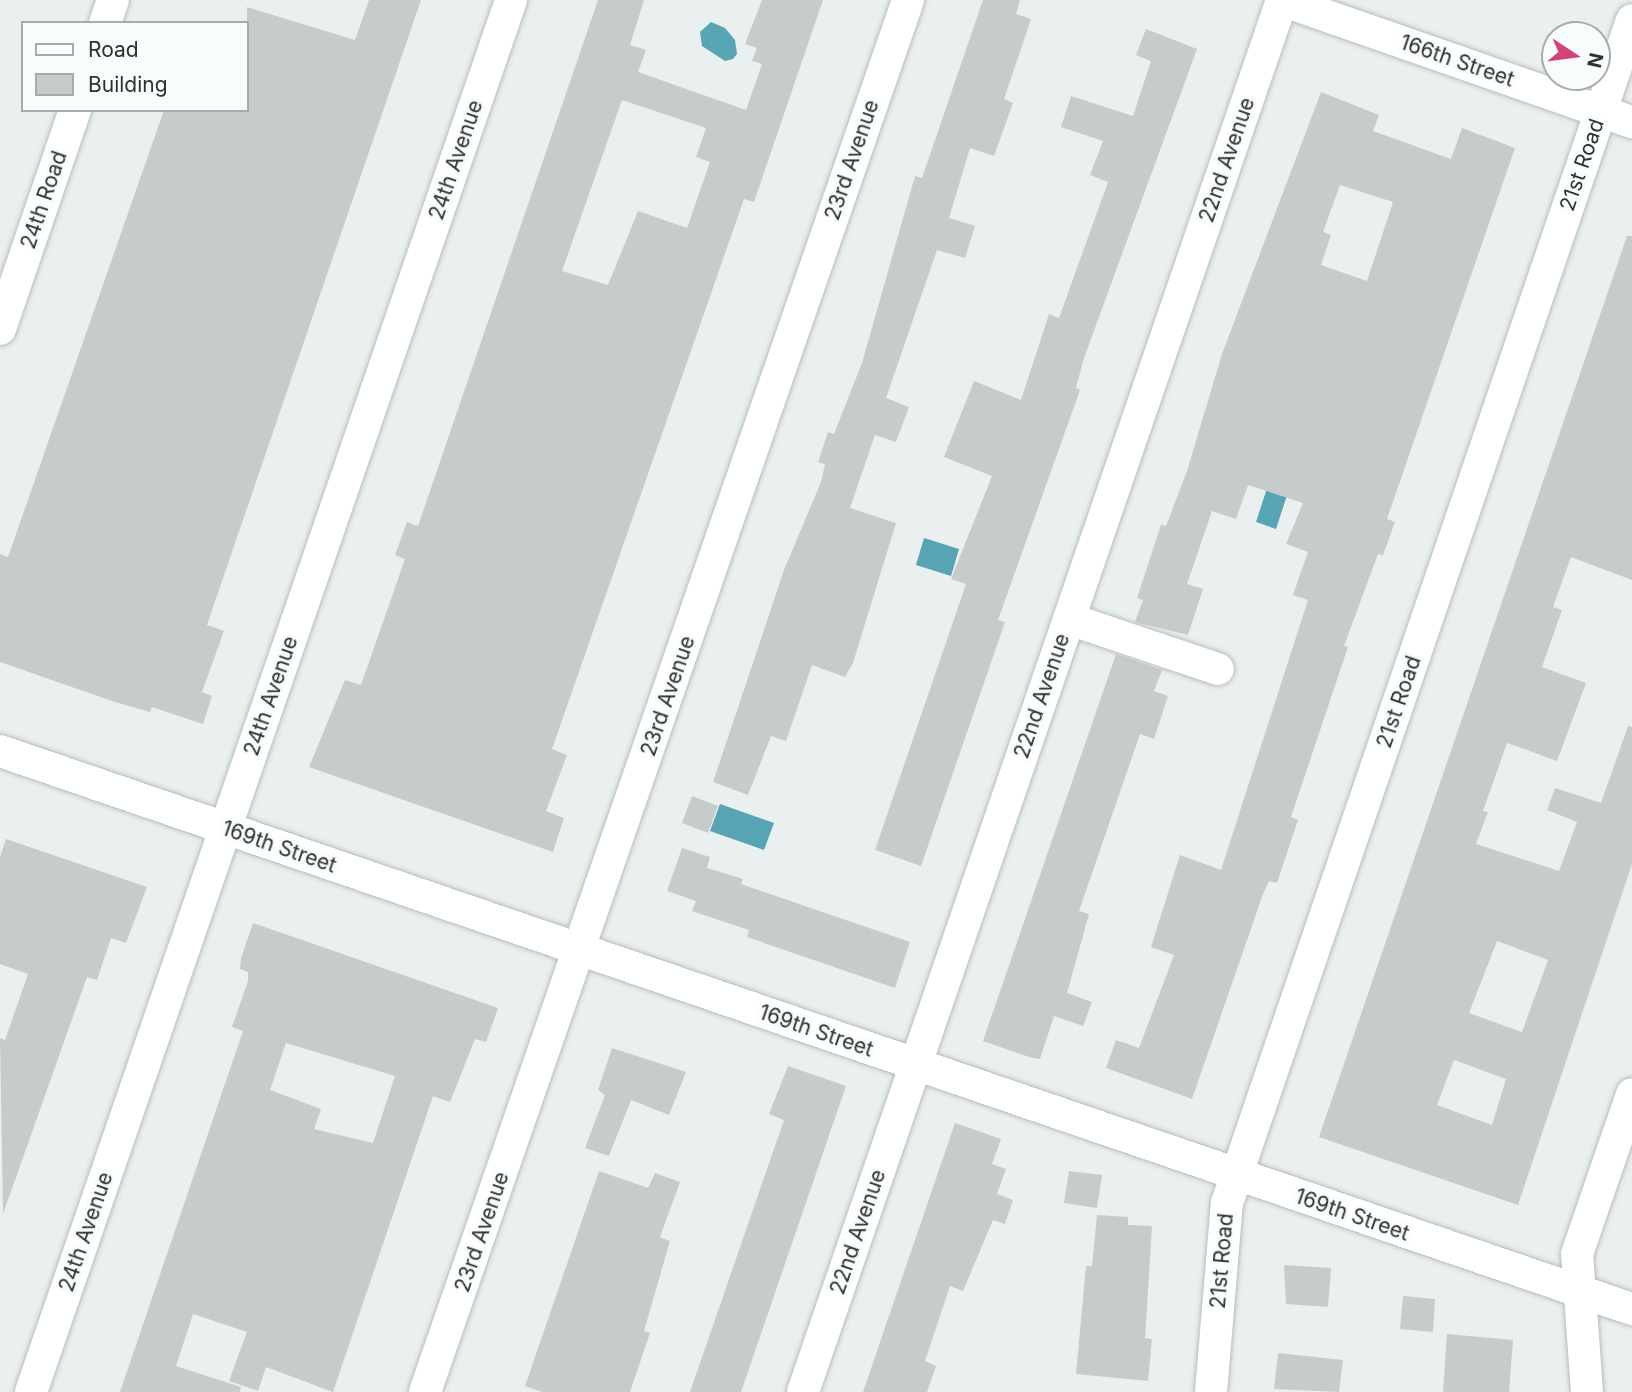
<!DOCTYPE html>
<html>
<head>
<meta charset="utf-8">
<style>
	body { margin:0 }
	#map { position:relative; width:1632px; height:1392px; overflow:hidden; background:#eaeff0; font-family:Inter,sans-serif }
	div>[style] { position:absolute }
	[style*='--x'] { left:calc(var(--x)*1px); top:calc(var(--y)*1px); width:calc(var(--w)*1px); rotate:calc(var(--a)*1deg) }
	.water>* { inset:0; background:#56a4b4 }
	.building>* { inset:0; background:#c7cbcc }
	.roads { filter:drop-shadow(0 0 2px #b8bdbe) drop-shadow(0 0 2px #b8bdbe) }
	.minor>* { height:32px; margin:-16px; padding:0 16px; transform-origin:16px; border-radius:16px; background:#fff }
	span { translate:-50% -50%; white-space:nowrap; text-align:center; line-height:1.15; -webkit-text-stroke:7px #f8fcfd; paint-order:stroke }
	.street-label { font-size:21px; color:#2f3131 }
	.legend { position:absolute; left:21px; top:21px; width:228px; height:91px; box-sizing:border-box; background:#f8fcfd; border:2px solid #a8abab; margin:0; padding:9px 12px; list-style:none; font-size:21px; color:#2f3131 }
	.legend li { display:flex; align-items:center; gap:14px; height:35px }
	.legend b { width:35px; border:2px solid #a8abab }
	.north { position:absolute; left:1541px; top:21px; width:70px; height:70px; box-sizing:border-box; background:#f8fcfd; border:2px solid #a8abab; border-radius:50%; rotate:103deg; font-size:19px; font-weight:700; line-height:28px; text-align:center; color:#2f3131 }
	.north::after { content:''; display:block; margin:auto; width:24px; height:32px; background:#d04477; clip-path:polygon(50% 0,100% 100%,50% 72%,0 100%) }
</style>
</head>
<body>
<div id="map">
	<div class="water">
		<i style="clip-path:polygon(711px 22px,725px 28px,735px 40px,737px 54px,733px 59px,725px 61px,702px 46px,700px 32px)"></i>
		<i style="clip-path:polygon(1270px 479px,1290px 486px,1276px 529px,1256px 522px)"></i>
		<i style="clip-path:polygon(924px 538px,959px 549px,951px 576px,916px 565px)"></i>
		<i style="clip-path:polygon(720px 804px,774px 823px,764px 850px,710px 831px)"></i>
	</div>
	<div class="building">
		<i style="clip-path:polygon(369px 0,421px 0,207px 625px,224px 631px,202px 692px,212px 696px,203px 724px,152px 707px,150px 712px,115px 702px,0 662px,0 554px,8px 557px,164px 110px,247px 110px,247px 7px,355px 40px)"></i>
		<i style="clip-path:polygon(evenodd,598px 0,644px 0,630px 45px,646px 50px,638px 72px,746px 110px,762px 64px,752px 61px,757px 48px,745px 44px,762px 0,823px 0,754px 202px,744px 199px,552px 749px,567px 755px,546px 811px,564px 818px,553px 852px,309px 767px,345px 680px,361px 685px,405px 559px,395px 555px,407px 522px,418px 526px,598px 0,622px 100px,706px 128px,696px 157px,710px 162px,687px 228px,638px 211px,608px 285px,562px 271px,622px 100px)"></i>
		<i style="clip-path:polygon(983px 0,1020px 0,1016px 14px,1031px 19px,1004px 99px,1013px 103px,994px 156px,970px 148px,949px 218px,975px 226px,965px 258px,937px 250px,886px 398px,909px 407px,896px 442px,875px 435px,850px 508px,896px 523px,853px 663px,845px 677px,812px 665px,786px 741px,771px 736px,748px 795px,713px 782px,784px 570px,821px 482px,825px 464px,818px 462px,828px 432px,834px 434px,862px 363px,915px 176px,922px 178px)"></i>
		<i style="clip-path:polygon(1146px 29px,1197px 49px,1084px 358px,1076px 388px,1080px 390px,998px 620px,1005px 622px,921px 866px,875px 850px,966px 584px,951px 579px,992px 476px,944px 457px,974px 381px,1021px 400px,1049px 314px,1059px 318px,1108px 182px,1090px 175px,1103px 141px,1061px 127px,1071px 96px,1133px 116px,1151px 61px,1136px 55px)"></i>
		<i style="clip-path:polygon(evenodd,1321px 92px,1379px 115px,1373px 131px,1451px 159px,1462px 128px,1515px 148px,1387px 519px,1395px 522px,1383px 555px,1378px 554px,1344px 646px,1348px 647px,1291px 817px,1298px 820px,1277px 883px,1269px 881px,1263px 894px,1192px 1099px,1106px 1068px,1116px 1040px,1139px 1048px,1174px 955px,1151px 947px,1180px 855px,1221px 870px,1308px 600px,1293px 595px,1308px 552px,1286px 544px,1303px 503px,1248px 485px,1236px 519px,1212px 511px,1187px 584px,1203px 589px,1188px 635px,1135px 622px,1143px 600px,1137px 598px,1161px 525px,1166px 526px,1187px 471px,1222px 354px,1321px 92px,1340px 185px,1393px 202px,1367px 281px,1321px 265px,1331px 235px,1323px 232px,1340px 185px)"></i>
		<i style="clip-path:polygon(evenodd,1627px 236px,1632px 236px,1632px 580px,1571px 557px,1553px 607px,1562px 610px,1542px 667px,1586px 683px,1557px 761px,1507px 743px,1483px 811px,1488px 812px,1476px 844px,1559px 871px,1577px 822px,1547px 810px,1555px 788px,1601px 803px,1628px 726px,1632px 727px,1632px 864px,1518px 1205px,1319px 1137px,1627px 236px,1497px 941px,1548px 960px,1522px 1032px,1469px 1013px,1497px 941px,1627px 236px,1454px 1060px,1506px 1079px,1492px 1125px,1437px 1105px,1454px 1060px)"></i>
		<i style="clip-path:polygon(1116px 654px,1162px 670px,1154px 691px,1168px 696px,1154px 739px,1140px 734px,1079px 911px,1089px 914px,1067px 993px,1092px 1002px,1083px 1026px,1054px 1016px,1040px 1059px,1029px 1057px,983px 1041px)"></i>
		<i style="clip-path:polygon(692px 796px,718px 806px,708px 833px,682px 823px)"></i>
		<i style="clip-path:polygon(6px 839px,147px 887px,126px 943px,111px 938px,97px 980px,87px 977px,3px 1214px,0 1038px,5px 1040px,28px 974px,0 964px,0 857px)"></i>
		<i style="clip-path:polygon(682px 848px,710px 857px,707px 868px,743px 879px,741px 884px,910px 942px,895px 988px,747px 937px,749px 930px,692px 911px,696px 901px,667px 891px)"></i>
		<i style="clip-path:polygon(evenodd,253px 923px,498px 1008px,486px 1042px,475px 1039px,450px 1102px,433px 1096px,333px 1392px,266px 1367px,258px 1391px,229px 1381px,247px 1332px,193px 1314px,176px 1366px,241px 1387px,240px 1392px,120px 1392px,243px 1031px,232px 1027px,248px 981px,248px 972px,240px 969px,241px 958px,253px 923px,286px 1043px,395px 1076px,373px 1143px,314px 1129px,321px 1109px,270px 1090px,286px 1043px)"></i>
		<i style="clip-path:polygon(612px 1048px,686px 1072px,669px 1115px,631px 1100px,609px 1156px,585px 1148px,605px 1095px,598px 1090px)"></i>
		<i style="clip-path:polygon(788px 1066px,846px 1086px,741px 1392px,690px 1392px,784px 1120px,769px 1114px)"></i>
		<i style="clip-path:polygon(955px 1123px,1001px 1139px,992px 1164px,1006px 1169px,997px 1194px,1013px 1200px,1005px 1224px,993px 1220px,963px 1291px,950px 1286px,925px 1361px,936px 1366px,927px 1392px,863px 1392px)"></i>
		<i style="clip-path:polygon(599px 1171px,648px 1188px,655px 1173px,680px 1182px,660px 1237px,670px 1241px,644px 1331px,650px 1333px,630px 1392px,542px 1392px,525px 1386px)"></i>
		<i style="clip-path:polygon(1069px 1171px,1102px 1175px,1097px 1208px,1064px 1203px)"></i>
		<i style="clip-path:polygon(1097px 1215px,1128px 1217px,1128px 1225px,1152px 1226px,1145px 1338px,1152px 1339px,1148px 1381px,1076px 1374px,1086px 1266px,1092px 1266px)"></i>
		<i style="clip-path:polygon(1284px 1265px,1331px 1268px,1328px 1307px,1286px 1304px)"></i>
		<i style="clip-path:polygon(1403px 1296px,1435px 1299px,1433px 1332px,1400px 1329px)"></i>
		<i style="clip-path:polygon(1447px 1334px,1513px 1340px,1509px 1392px,1443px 1392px)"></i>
		<i style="clip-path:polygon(1278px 1353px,1343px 1360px,1339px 1392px,1274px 1389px)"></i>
	</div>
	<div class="roads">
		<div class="minor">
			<i style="--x:1281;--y:0;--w:372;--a:19.2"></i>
			<i style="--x:105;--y:23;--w:24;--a:-71"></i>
			<i style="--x:0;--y:329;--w:231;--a:-71.1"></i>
			<i style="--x:1069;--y:619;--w:157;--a:18.6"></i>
			<i style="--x:0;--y:751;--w:1725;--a:18.88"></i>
			<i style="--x:31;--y:1392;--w:1472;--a:-70.97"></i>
			<i style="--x:425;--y:1392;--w:1473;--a:-70.86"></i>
			<i style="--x:803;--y:1392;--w:1472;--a:-71.01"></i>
			<i style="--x:1211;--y:1392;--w:190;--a:-85.2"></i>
			<i style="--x:1227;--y:1203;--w:1250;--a:-71.1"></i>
			<i style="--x:1587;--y:1392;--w:138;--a:-94.1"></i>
			<i style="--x:1577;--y:1254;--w:169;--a:-71"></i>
		</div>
	</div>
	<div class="street-label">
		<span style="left:1457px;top:61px;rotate:19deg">166th Street</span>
		<span style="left:456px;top:160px;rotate:-71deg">24th Avenue</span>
		<span style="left:852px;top:160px;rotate:-71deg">23rd Avenue</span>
		<span style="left:1227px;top:160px;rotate:-71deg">22nd Avenue</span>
		<span style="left:1582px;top:165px;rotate:-71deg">21st Road</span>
		<span style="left:44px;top:200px;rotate:-71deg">24th Road</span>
		<span style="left:271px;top:696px;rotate:-71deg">24th Avenue</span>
		<span style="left:668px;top:696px;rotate:-71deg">23rd Avenue</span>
		<span style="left:1042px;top:696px;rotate:-71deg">22nd Avenue</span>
		<span style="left:1399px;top:702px;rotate:-71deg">21st Road</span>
		<span style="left:279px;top:847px;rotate:19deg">169th Street</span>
		<span style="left:816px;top:1031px;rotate:19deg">169th Street</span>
		<span style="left:1352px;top:1215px;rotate:19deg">169th Street</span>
		<span style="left:86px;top:1232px;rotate:-71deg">24th Avenue</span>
		<span style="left:482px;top:1232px;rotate:-71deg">23rd Avenue</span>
		<span style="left:858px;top:1232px;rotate:-71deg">22nd Avenue</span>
		<span style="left:1222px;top:1261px;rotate:-85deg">21st Road</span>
	</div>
	<ul class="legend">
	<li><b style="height:9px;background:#fff"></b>Road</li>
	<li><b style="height:19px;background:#c7cbcc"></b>Building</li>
	</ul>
	<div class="north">N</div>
</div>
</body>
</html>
